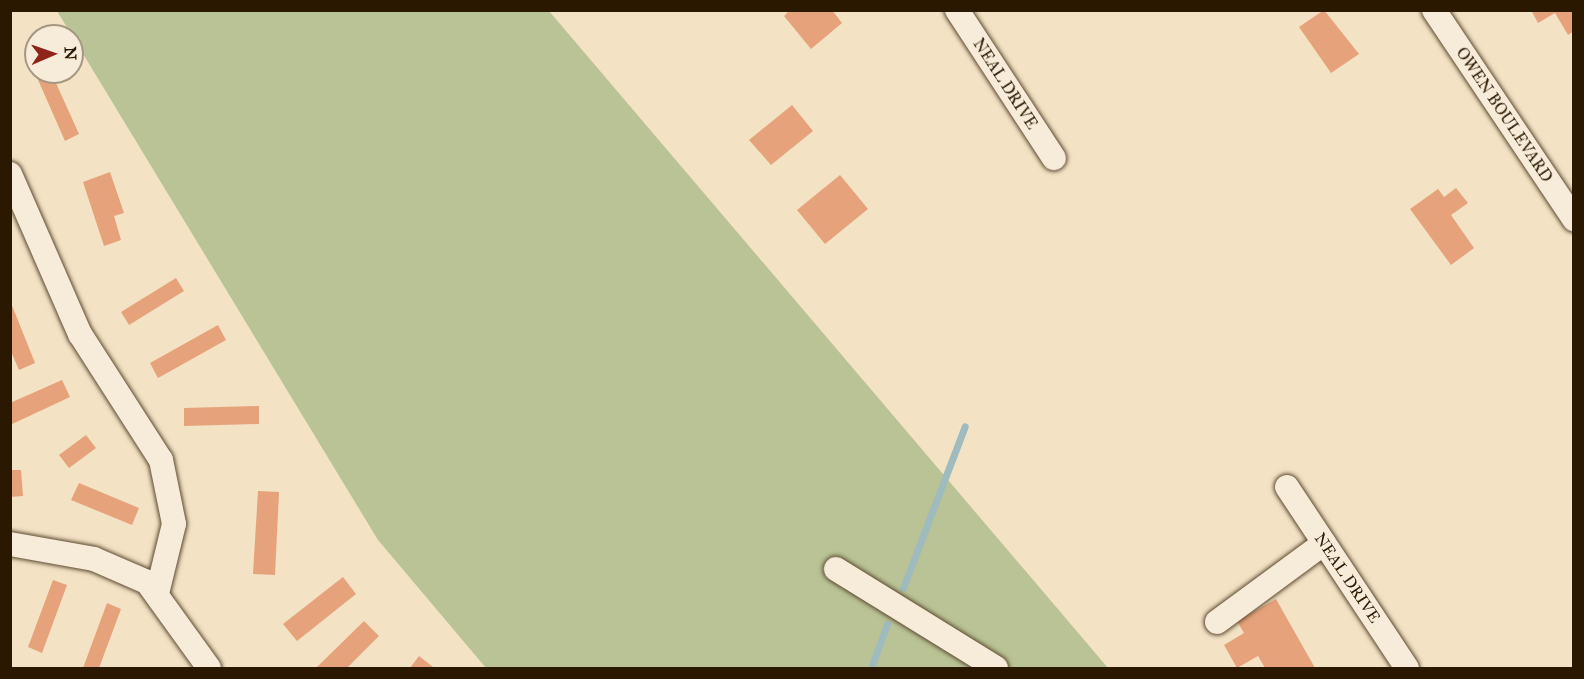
<!DOCTYPE html>
<html>
<head>
<meta charset="utf-8">
<style>
	body { margin:0 }
	#map { position:relative; width:1584px; height:679px; overflow:hidden; background:#f3e2c4; font-family:"IM FELL Great Primer",serif }
	div>[style] { position:absolute }
	[style*='--x'] { left:calc(var(--x)*1px); top:calc(var(--y)*1px); width:calc(var(--w)*1px); rotate:calc(var(--a)*1deg) }
	.green>* { inset:0; background:#b9c395 }
	.stream>* { height:7px; margin:-3.5px; padding:0 3.5px; transform-origin:3.5px; border-radius:3.5px; background:#a0bbbe }
	.building>* { inset:0; background:#e6a27b }
	.roads { filter:drop-shadow(0 0 2px #5d4a31) drop-shadow(0 0 2px #5d4a31) }
	.street>* { height:24px; margin:-12px; padding:0 12px; transform-origin:12px; border-radius:12px; background:#f7ecd9 }
	span { translate:-50% -50%; white-space:nowrap; text-align:center; line-height:1.15; -webkit-text-stroke:4.5px #f7ecd9; paint-order:stroke }
	.street-label { font-size:16px; color:#2b1800 }
	.frame { position:absolute; inset:0; border:12px solid #2b1800; pointer-events:none }
	.north { position:absolute; left:24px; top:24px; width:60px; height:60px; box-sizing:border-box; background:#f7ecd9; border:2px solid #a59782; border-radius:50%; rotate:88deg; font-size:16px; font-weight:700; line-height:24px; text-align:center; color:#2b1800 }
	.north::after { content:''; display:block; margin:auto; width:21px; height:27px; background:#8f2418; clip-path:polygon(50% 0,100% 100%,50% 72%,0 100%) }
</style>
</head>
<body>
<div id="map">
	<div class="green">
		<i style="clip-path:polygon(57px 11px,549px 11px,1108px 668px,486px 668px,378px 540px)"></i>
	</div>
	<div class="stream">
		<i style="--x:903;--y:588;--w:173;--a:-69.1"></i>
		<i style="--x:871;--y:668;--w:47;--a:-70"></i>
	</div>
	<div class="building">
		<i style="clip-path:polygon(790px 10px,832px 10px,842px 23px,811px 49px,784px 16px)"></i>
		<i style="clip-path:polygon(1324px 10px,1359px 54px,1331px 73px,1299px 27px)"></i>
		<i style="clip-path:polygon(1531px 10px,1574px 10px,1574px 31px,1568px 35px,1555px 13px,1538px 23px)"></i>
		<i style="clip-path:polygon(36px 62px,36px 72px,51px 72px,79px 134px,65px 141px,31px 64px)"></i>
		<i style="clip-path:polygon(792px 105px,813px 131px,771px 165px,749px 140px)"></i>
		<i style="clip-path:polygon(110px 172px,124px 213px,114px 216px,121px 240px,104px 246px,83px 182px)"></i>
		<i style="clip-path:polygon(840px 175px,868px 209px,825px 244px,797px 210px)"></i>
		<i style="clip-path:polygon(1456px 188px,1468px 203px,1451px 215px,1474px 248px,1451px 265px,1410px 209px,1438px 189px,1444px 197px)"></i>
		<i style="clip-path:polygon(176px 278px,184px 291px,129px 325px,121px 312px)"></i>
		<i style="clip-path:polygon(11px 303px,35px 363px,19px 370px,10px 349px)"></i>
		<i style="clip-path:polygon(218px 325px,226px 340px,158px 378px,150px 363px)"></i>
		<i style="clip-path:polygon(62px 380px,70px 397px,10px 425px,10px 403px)"></i>
		<i style="clip-path:polygon(259px 406px,259px 424px,184px 426px,184px 408px)"></i>
		<i style="clip-path:polygon(86px 435px,96px 448px,69px 468px,59px 455px)"></i>
		<i style="clip-path:polygon(10px 470px,21px 470px,23px 496px,10px 497px)"></i>
		<i style="clip-path:polygon(79px 483px,139px 508px,132px 525px,71px 500px)"></i>
		<i style="clip-path:polygon(258px 491px,279px 492px,275px 575px,253px 574px)"></i>
		<i style="clip-path:polygon(343px 577px,356px 594px,297px 641px,283px 624px)"></i>
		<i style="clip-path:polygon(53px 580px,67px 585px,42px 653px,28px 647px)"></i>
		<i style="clip-path:polygon(1276px 599px,1315px 668px,1265px 668px,1258px 656px,1237px 668px,1224px 645px,1244px 633px,1237px 621px)"></i>
		<i style="clip-path:polygon(107px 603px,121px 609px,99px 668px,83px 668px)"></i>
		<i style="clip-path:polygon(364px 621px,379px 636px,347px 668px,316px 668px)"></i>
		<i style="clip-path:polygon(419px 656px,433px 667px,432px 668px,410px 668px)"></i>
	</div>
	<div class="roads">
		<div class="street">
			<i style="--x:957;--y:10;--w:177;--a:56.8"></i>
			<i style="--x:1434;--y:10;--w:252;--a:56.2"></i>
			<i style="--x:10;--y:174;--w:175;--a:66.4"></i>
			<i style="--x:80;--y:334;--w:150;--a:57.3"></i>
			<i style="--x:161;--y:460;--w:65;--a:78.5"></i>
			<i style="--x:174;--y:524;--w:72;--a:103.7"></i>
			<i style="--x:1287;--y:487;--w:217;--a:56.5"></i>
			<i style="--x:10;--y:544;--w:85;--a:10.1"></i>
			<i style="--x:94;--y:559;--w:58;--a:23.5"></i>
			<i style="--x:147;--y:582;--w:106;--a:54.2"></i>
			<i style="--x:836;--y:569;--w:188;--a:31.7"></i>
			<i style="--x:1217;--y:622;--w:133;--a:-36.4"></i>
		</div>
	</div>
	<div class="street-label">
		<span style="left:1005px;top:84px;rotate:57deg">NEAL DRIVE</span>
		<span style="left:1504px;top:115px;rotate:56deg">OWEN BOULEVARD</span>
		<span style="left:1347px;top:578px;rotate:56deg">NEAL DRIVE</span>
	</div>
	<div class="frame"></div>
	<div class="north">N</div>
</div>
</body>
</html>
